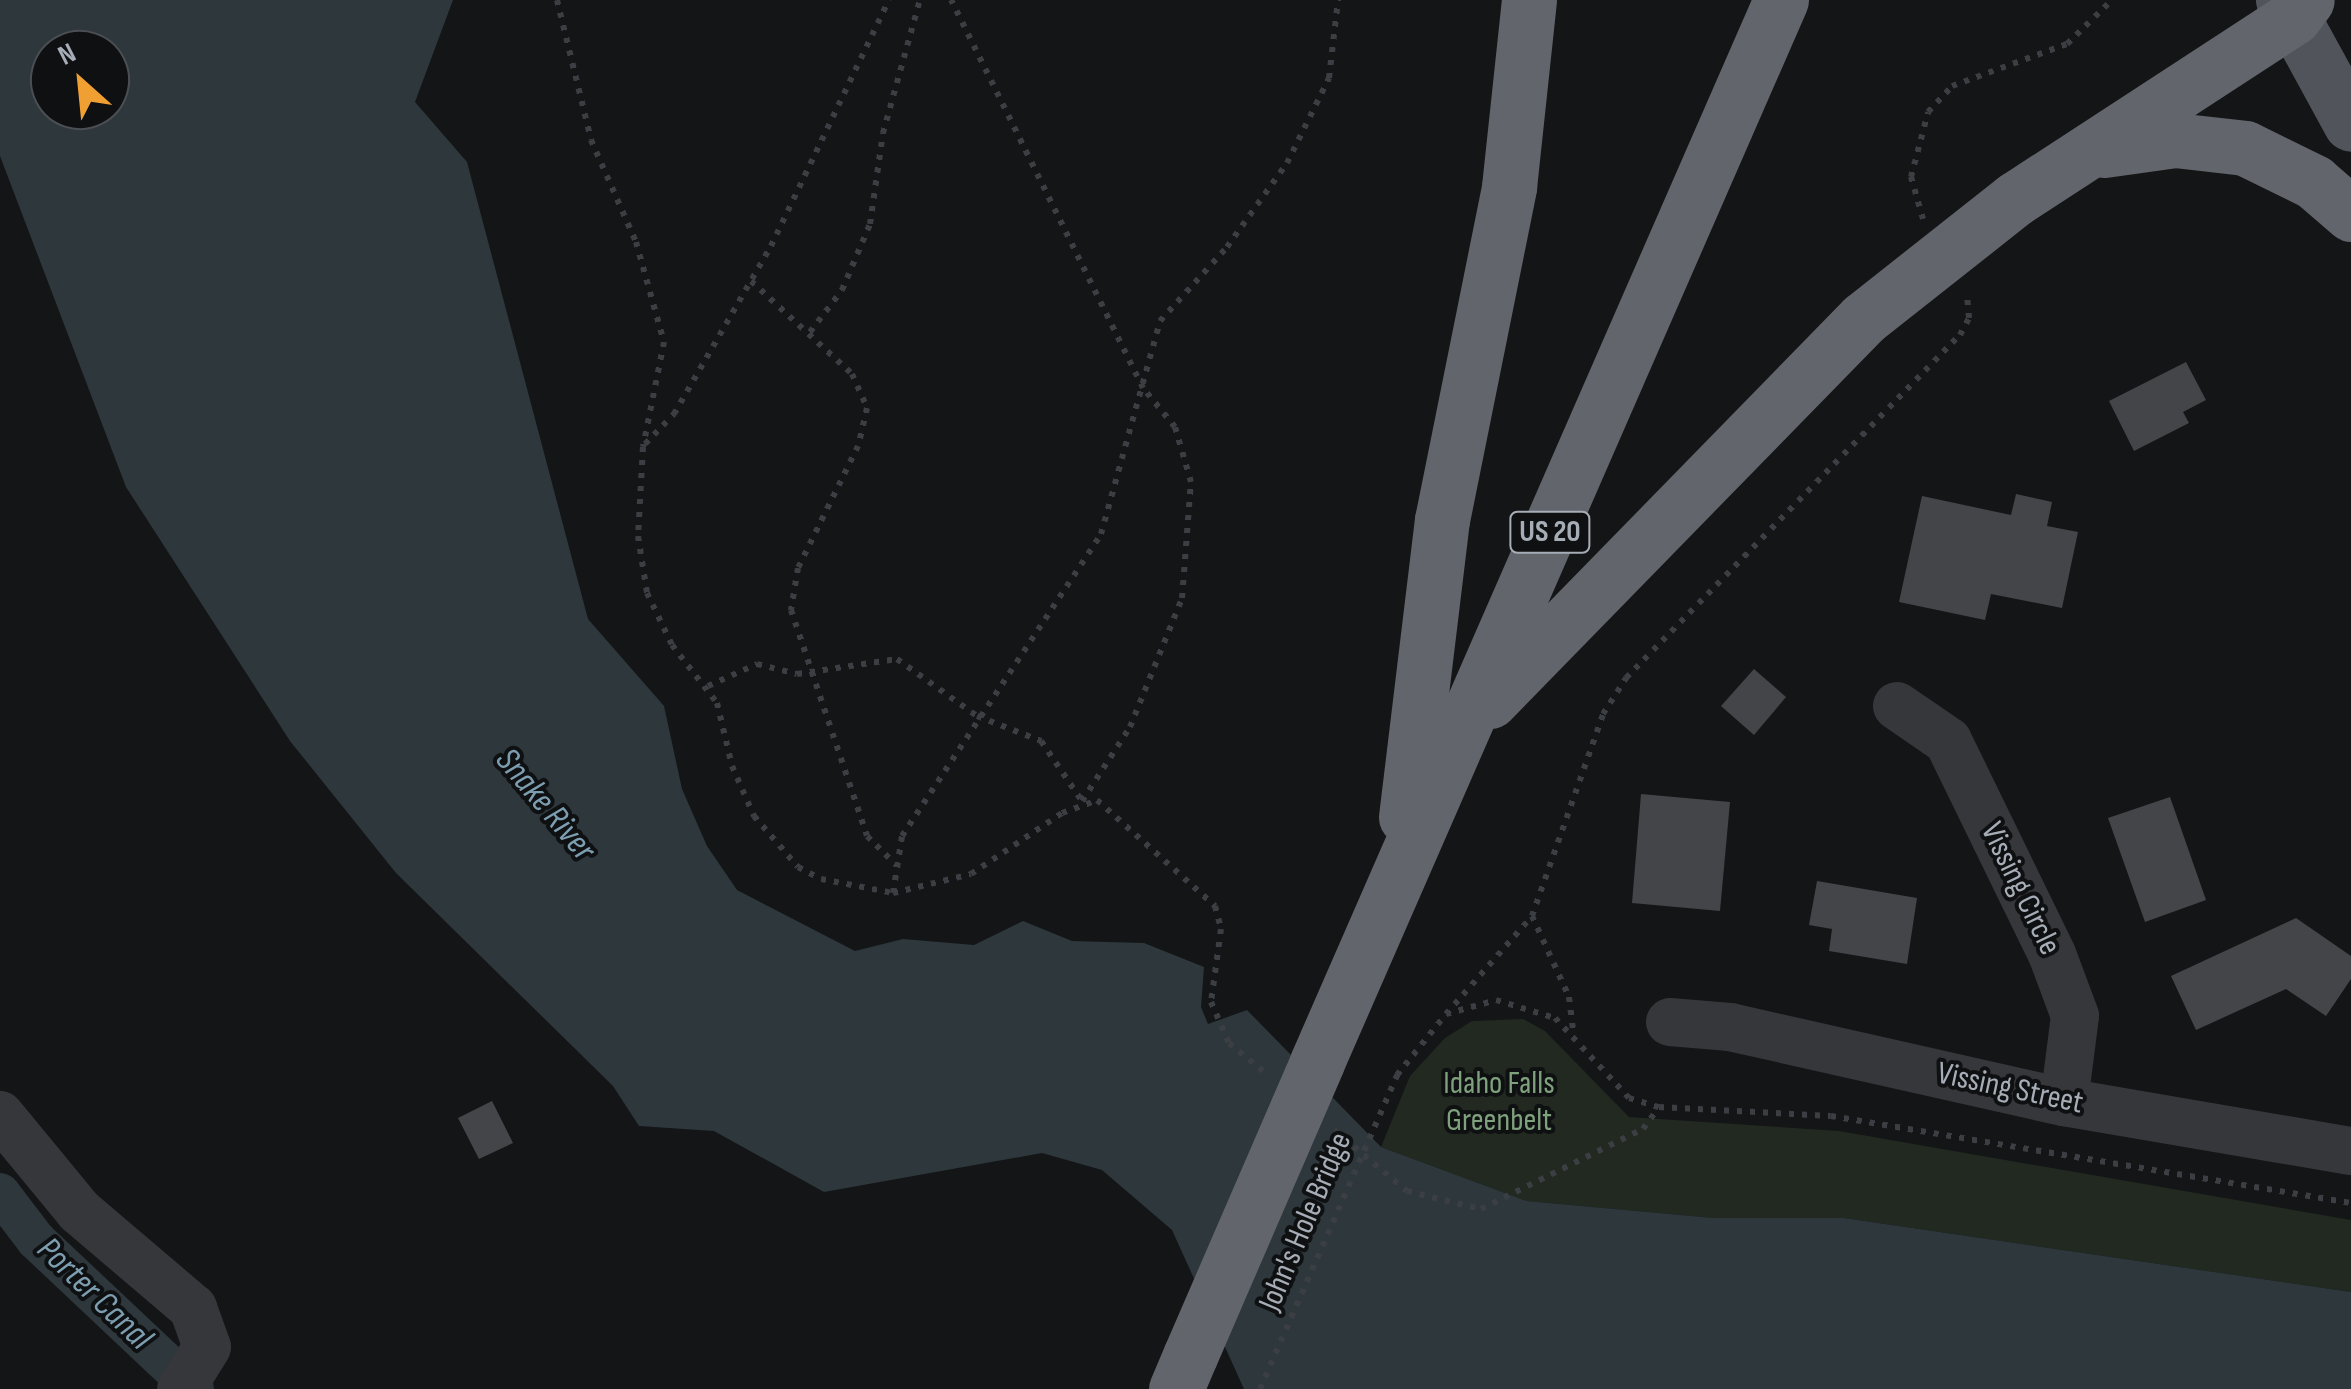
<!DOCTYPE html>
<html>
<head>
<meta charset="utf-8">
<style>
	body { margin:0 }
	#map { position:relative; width:2351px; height:1389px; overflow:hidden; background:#141516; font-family:"Sofia Sans Condensed",sans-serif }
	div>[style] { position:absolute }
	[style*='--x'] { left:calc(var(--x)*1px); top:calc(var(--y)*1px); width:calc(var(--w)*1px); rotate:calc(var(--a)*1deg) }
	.green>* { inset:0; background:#212921 }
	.water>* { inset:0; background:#2d373c }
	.canal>* { height:40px; margin:-20px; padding:0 20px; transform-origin:20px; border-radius:20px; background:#2d373c }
	.building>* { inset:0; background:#434549 }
	.path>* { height:6px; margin-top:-3px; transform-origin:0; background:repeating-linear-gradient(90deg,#3b3e42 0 5px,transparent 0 13px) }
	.minor>* { height:48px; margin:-24px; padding:0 24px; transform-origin:24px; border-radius:24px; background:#35373b }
	.major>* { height:55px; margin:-27.5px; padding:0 27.5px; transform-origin:27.5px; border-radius:27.5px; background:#51545a }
	.highway>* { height:55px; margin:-27.5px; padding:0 27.5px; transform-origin:27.5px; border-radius:27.5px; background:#62656c }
	.path-bridge>* { height:6px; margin-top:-3px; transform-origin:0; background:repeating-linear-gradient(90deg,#3b3e42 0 5px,transparent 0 13px) }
	.highway-bridge>* { height:55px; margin:-27.5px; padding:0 27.5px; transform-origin:27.5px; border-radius:27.5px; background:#62656c }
	span { translate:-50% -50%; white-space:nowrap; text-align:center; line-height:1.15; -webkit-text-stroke:8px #0f1011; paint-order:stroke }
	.shield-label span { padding:2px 8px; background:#0f1011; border:2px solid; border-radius:8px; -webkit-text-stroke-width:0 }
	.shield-label { font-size:30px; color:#a6adb6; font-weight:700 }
	.street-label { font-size:32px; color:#a6adb6 }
	.park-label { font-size:32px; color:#7fa17d }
	.water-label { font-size:35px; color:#7d9eb1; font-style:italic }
	.north { position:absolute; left:30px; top:30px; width:100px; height:100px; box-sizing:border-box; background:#0f1011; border:2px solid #4b4f53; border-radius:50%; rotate:333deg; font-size:28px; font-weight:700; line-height:40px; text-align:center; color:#a6adb6 }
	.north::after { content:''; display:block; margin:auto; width:35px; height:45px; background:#f09f33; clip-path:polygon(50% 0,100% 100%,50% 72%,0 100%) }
</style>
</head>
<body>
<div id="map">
	<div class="green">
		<i style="clip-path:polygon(1523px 1019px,1545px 1031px,1629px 1117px,1839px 1131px,2351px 1220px,2351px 1292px,1844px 1218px,1714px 1218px,1527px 1201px,1381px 1147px,1410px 1076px,1445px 1038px,1472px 1021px)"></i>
	</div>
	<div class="water">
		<i style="clip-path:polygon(evenodd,0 0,453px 0,415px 102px,467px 162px,588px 619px,664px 706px,682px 789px,707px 846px,737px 890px,855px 951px,903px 939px,974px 945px,1023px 921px,1072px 941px,1144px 943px,1204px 967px,1201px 1007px,1208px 1024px,1247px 1010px,1381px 1147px,1527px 1201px,1714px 1218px,1844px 1218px,2351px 1292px,2351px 1389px,1244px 1389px,1172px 1230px,1102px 1170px,1042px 1153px,824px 1192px,714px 1131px,639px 1126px,613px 1086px,396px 873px,290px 741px,126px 487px,0 156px,0 0,50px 50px,110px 50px,110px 110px,50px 110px,50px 50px)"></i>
	</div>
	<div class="canal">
		<i style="--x:0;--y:1193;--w:59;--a:52.5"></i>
		<i style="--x:36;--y:1240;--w:217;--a:43.3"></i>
	</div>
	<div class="building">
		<i style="clip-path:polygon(2186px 362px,2206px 400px,2183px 412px,2189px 423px,2134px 451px,2109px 401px)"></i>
		<i style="clip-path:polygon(2016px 494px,2052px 502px,2047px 526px,2078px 532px,2062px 608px,1991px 594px,1985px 620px,1899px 602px,1922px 496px,2011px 515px)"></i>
		<i style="clip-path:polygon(1754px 669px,1786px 697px,1754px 735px,1721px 706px)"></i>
		<i style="clip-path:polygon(1641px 794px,1730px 802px,1720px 911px,1632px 903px)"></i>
		<i style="clip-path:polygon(2170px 797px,2206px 900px,2145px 922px,2108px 818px)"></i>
		<i style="clip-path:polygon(1817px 881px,1917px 898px,1907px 964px,1829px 951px,1832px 929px,1809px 925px)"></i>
		<i style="clip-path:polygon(2296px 918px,2351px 956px,2351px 979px,2326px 1016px,2286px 989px,2196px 1030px,2171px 976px)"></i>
		<i style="clip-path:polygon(492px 1101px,513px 1143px,479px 1159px,458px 1118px)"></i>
	</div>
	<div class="path">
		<i style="--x:557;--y:0;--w:144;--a:76.3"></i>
		<i style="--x:591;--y:140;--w:111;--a:66.2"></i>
		<i style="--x:636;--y:242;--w:104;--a:74.4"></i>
		<i style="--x:664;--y:342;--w:107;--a:101.3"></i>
		<i style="--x:643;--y:447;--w:89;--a:93.2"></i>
		<i style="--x:638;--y:536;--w:58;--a:81"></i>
		<i style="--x:647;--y:593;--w:58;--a:64.3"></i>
		<i style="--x:672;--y:645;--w:73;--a:52.2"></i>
		<i style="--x:717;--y:703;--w:65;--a:76.6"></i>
		<i style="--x:732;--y:766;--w:55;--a:66.3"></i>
		<i style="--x:754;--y:816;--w:67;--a:49.2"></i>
		<i style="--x:798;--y:867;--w:26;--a:28"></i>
		<i style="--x:821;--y:879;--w:73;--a:11"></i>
		<i style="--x:893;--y:893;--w:80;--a:-13.7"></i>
		<i style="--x:971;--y:874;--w:110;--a:-33.8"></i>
		<i style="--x:1062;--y:813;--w:37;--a:-20"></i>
		<i style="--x:1097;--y:800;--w:159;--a:41.9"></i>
		<i style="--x:1215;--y:906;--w:24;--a:75"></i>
		<i style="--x:1221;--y:929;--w:74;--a:97.8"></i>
		<i style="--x:1211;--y:1002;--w:45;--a:66.3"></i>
		<i style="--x:1229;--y:1043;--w:44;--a:39.5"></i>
		<i style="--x:1923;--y:219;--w:44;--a:-105.9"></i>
		<i style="--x:1911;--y:177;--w:67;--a:-75.3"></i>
		<i style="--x:1928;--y:112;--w:35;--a:-47"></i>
		<i style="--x:1952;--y:86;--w:122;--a:-20.1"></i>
		<i style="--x:2067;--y:44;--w:63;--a:-44.4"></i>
		<i style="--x:751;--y:281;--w:137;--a:42.6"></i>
		<i style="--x:852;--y:374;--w:37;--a:66"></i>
		<i style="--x:867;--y:408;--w:39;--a:103"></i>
		<i style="--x:858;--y:446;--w:136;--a:116.2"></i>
		<i style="--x:798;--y:568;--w:43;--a:99.5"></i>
		<i style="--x:791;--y:610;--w:238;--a:71.4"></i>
		<i style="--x:867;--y:836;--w:41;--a:45"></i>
		<i style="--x:810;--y:332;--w:53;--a:-52.7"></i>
		<i style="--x:842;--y:290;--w:72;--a:-67"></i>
		<i style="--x:870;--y:224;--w:92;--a:-81.9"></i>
		<i style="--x:883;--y:133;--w:138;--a:-74.5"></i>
		<i style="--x:645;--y:444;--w:42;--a:-46"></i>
		<i style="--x:674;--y:414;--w:194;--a:-60"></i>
		<i style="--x:771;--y:246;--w:273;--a:-64.4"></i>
		<i style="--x:708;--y:686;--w:54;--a:-24.2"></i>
		<i style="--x:757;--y:664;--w:41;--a:14"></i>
		<i style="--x:797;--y:674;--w:101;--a:-8.5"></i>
		<i style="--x:897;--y:659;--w:98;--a:35.5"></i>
		<i style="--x:977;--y:716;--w:69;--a:21.3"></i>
		<i style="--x:1041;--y:741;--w:73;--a:55.7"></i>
		<i style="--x:1082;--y:801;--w:88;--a:-57"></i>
		<i style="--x:1130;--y:727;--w:139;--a:-68"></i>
		<i style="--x:1182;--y:598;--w:116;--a:-85.6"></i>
		<i style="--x:1191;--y:482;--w:57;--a:-106.2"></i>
		<i style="--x:1175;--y:427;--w:50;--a:-129.4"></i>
		<i style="--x:1143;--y:388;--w:433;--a:-116.3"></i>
		<i style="--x:893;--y:893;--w:58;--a:-81"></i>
		<i style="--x:902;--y:836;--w:362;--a:-56.6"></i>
		<i style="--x:1101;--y:534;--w:221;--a:-74.5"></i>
		<i style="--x:1160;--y:321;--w:100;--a:-47.8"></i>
		<i style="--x:1227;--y:247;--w:103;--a:-54.5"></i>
		<i style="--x:1287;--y:163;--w:95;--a:-63.7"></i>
		<i style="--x:1329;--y:78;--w:79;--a:-83.4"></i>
		<i style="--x:1532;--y:916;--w:89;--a:65.4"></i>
		<i style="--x:1569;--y:997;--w:34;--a:83"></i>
		<i style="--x:1446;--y:1014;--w:130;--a:-48.7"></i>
		<i style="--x:1532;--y:916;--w:214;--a:-70.6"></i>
		<i style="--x:1603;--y:714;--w:43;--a:-57.4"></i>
		<i style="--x:1626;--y:678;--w:479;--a:-45.8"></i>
		<i style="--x:1960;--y:335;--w:19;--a:-62"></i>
		<i style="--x:1969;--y:318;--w:24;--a:-95"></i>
		<i style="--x:1397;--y:1075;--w:78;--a:-51.2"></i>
		<i style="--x:1446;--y:1014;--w:52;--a:-15.6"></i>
		<i style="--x:1496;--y:1000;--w:62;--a:17"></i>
		<i style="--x:1555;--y:1018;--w:109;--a:47.2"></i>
		<i style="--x:1629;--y:1098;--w:31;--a:17"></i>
		<i style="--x:1659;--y:1107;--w:172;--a:3"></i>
		<i style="--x:1831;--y:1116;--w:527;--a:9.5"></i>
		<i style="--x:1334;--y:1130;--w:95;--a:39.9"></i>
		<i style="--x:1407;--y:1191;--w:76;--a:13.7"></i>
		<i style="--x:1481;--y:1209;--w:181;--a:-26.3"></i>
		<i style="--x:1643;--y:1129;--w:27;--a:-54"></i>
	</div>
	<div class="minor">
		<i style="--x:1897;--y:706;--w:62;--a:34.5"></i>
		<i style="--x:1948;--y:741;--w:237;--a:64"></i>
		<i style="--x:2052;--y:954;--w:66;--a:69.6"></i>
		<i style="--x:2075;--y:1016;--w:87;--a:97.3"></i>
		<i style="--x:1670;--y:1022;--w:60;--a:4.8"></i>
		<i style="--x:1730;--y:1027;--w:342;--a:12.7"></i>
		<i style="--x:2064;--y:1102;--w:291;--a:9.7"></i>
		<i style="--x:0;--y:1115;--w:124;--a:50.5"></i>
		<i style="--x:79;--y:1211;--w:150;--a:40.4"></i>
		<i style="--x:193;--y:1308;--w:41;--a:70.3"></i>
		<i style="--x:207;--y:1347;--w:49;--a:121.8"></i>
	</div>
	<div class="major">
		<i style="--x:2283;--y:0;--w:141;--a:61.3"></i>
	</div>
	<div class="highway">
		<i style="--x:2104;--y:150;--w:72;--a:-8"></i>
		<i style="--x:2175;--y:140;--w:70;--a:6.5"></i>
		<i style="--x:2245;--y:148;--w:77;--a:26.2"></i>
		<i style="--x:2314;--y:182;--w:49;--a:40.9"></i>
		<i style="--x:1490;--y:701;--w:534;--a:-45.68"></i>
		<i style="--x:1863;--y:319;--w:194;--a:-38.3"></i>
		<i style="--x:2015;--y:199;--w:333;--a:-33.1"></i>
		<i style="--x:2294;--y:17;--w:21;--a:-53"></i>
		<i style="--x:1406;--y:817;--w:299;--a:-83.1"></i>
		<i style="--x:1442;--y:520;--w:340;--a:-78.6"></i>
		<i style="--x:1509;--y:187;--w:188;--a:-83.9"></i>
		<i style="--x:1317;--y:1062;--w:1159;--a:-66.4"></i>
		<i style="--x:1176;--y:1389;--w:36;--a:-67"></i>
	</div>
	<div class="path-bridge">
		<i style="--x:1260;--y:1389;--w:343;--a:-66.4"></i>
	</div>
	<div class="highway-bridge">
		<i style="--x:1190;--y:1356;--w:320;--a:-66.6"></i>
	</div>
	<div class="shield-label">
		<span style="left:1550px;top:532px">US 20</span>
	</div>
	<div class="street-label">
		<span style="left:2020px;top:889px;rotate:64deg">Vissing Circle</span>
		<span style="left:2010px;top:1089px;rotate:12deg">Vissing Street</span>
		<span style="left:1306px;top:1222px;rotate:-67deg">John's Hole Bridge</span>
	</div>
	<div class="park-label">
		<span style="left:1499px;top:1103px">Idaho Falls<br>Greenbelt</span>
	</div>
	<div class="water-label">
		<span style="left:545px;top:805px;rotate:50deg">Snake River</span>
		<span style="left:94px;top:1294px;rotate:44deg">Porter Canal</span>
	</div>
	<div class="north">N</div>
</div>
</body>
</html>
